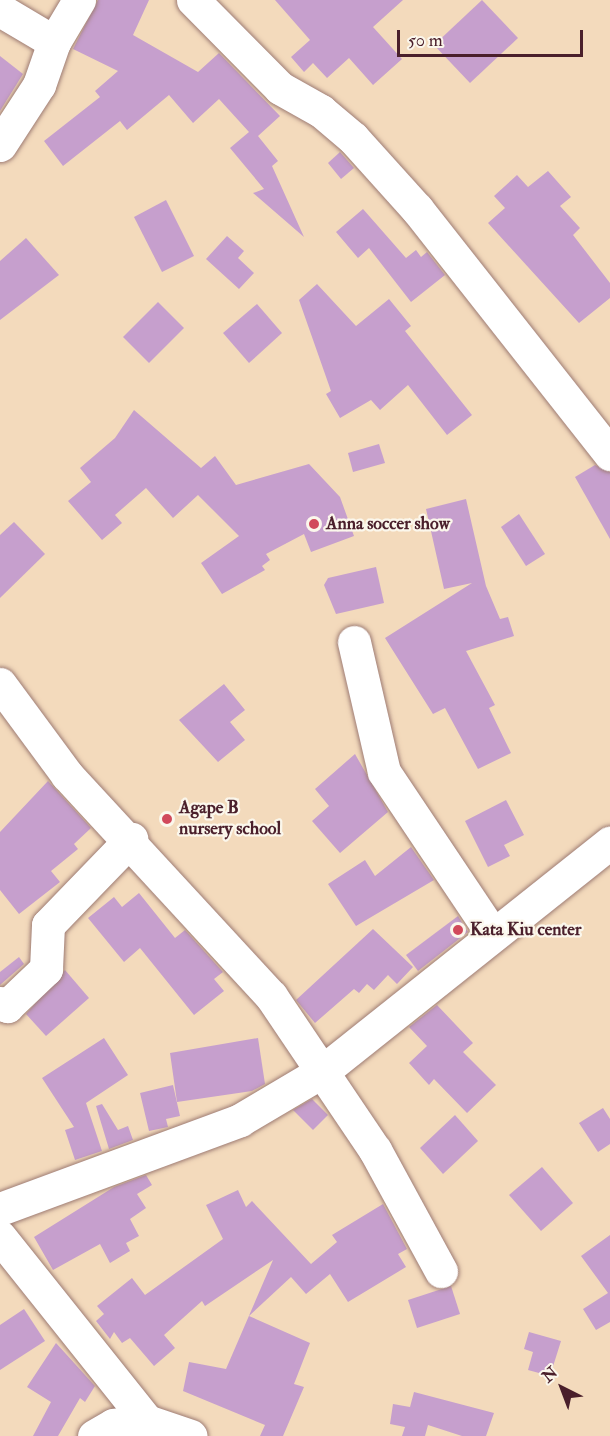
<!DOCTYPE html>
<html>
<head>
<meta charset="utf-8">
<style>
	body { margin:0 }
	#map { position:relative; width:610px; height:1436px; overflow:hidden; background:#f3dabc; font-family:"IM FELL Double Pica",serif }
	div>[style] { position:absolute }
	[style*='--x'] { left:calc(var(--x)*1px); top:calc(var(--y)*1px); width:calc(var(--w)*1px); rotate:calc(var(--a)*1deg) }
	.building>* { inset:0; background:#c69fcd }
	.roads { filter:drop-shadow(0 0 2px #9e7c74) drop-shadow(0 0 2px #9e7c74) }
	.minor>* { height:33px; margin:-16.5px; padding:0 16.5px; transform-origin:16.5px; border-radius:16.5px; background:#fff }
	.dots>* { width:16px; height:16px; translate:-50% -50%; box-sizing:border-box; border:3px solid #fbf7ec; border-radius:50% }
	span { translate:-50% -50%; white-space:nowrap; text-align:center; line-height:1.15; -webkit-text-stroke:4.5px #fbf7ec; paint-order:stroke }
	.poi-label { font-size:18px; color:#4a1f2b; font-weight:700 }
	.left { translate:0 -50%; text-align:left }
	.north { position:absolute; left:532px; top:1358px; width:60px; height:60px; -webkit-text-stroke:4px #fbf7ec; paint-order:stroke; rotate:318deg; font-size:16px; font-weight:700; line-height:24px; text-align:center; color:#4a1f2b }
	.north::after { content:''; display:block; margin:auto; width:21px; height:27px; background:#4a1f2b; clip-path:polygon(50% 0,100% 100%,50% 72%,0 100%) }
	.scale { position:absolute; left:397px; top:30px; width:186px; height:27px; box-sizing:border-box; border:3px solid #4a1f2b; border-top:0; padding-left:8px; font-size:18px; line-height:21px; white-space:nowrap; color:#4a1f2b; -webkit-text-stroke:4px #fbf7ec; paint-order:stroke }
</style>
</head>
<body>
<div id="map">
	<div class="building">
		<i style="clip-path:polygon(98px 0,149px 0,133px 35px,198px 72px,219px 53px,280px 116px,258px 136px,278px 161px,272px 166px,304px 237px,253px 193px,264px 189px,230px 148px,249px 132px,219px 99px,193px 123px,169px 95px,127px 130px,120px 121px,63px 166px,44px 141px,100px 97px,95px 91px,118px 71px,73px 49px)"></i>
		<i style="clip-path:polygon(275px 0,403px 0,373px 27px,402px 59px,373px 85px,349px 58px,327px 78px,313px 63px,304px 72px,291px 57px,310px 40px)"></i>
		<i style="clip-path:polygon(482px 0,518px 38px,470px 83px,434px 45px)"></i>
		<i style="clip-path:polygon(0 56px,23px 74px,0 111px)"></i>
		<i style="clip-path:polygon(340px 152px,354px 168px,341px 179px,328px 163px)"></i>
		<i style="clip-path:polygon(548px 171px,571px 197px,560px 206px,580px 228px,573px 235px,610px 283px,610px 298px,579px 323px,488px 223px,505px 208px,494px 196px,517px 175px,528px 187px)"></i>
		<i style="clip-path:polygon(166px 200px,194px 256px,162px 272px,134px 217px)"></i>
		<i style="clip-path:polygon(363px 209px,406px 258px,416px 250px,421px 257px,427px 252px,445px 275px,411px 302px,369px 248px,358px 258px,336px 232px)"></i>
		<i style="clip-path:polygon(227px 236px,244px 251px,238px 258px,254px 273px,239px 289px,206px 259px)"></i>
		<i style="clip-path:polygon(26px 238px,59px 275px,0 320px,0 261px)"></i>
		<i style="clip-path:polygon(317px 284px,356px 326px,389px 299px,411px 326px,405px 331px,472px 415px,447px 435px,408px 385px,380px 410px,371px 400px,340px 418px,326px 394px,331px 391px,299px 300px)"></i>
		<i style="clip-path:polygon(158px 302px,184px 328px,149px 363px,123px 337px)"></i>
		<i style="clip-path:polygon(257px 304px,282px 333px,249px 363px,223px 333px)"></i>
		<i style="clip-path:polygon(134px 410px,201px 468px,215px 456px,236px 485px,309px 464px,340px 497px,354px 536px,311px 552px,304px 534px,266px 554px,270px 560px,262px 566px,265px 570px,222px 594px,201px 563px,239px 536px,198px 495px,173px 518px,146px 488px,115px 515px,122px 523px,102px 540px,68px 501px,91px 482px,80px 468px,115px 438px)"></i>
		<i style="clip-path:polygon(379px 444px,385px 463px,353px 472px,348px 453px)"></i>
		<i style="clip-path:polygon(595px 465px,610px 472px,610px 539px,575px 477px)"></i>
		<i style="clip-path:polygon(466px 499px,486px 586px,500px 619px,508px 617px,514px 636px,466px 651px,495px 705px,489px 708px,511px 753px,478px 769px,445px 708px,433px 714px,385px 638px,472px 583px,444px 589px,426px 509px)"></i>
		<i style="clip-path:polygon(519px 514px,545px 554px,526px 566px,501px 527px)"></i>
		<i style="clip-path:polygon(14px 522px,45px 554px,0 598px,0 535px)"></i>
		<i style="clip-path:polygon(376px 567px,384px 603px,336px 614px,324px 585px,328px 578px)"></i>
		<i style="clip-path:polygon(224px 684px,245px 710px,230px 722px,245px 740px,218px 762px,179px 720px)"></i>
		<i style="clip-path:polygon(355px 754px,388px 812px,340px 853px,312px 821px,329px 806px,315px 789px)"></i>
		<i style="clip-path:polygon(48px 781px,91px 828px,74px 844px,78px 849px,51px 871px,60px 882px,19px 914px,0 890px,0 832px)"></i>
		<i style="clip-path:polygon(506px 800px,524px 835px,504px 845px,510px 856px,488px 867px,465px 821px)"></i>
		<i style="clip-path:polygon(411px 847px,434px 880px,356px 926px,328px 884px,365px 860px,375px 876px)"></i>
		<i style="clip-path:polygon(139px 893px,175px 938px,185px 930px,223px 972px,214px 979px,224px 991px,194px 1015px,140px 948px,124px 962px,88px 918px,114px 897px,122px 907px)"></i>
		<i style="clip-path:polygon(458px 916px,468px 932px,418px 971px,406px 955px)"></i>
		<i style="clip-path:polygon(373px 929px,413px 967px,397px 984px,388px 975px,374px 990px,367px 984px,359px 993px,354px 989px,315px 1023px,296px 1000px)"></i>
		<i style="clip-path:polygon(19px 957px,24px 964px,0 985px,0 972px)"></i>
		<i style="clip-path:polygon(65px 970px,89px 998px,46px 1036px,26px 1014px)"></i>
		<i style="clip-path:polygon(437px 1005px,473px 1043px,463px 1052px,496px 1085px,467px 1113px,434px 1079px,429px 1085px,409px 1063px,427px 1046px,409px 1027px)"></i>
		<i style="clip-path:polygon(104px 1038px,128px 1075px,86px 1103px,102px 1151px,75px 1160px,65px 1130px,74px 1127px,42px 1078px)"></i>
		<i style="clip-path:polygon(258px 1038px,265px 1084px,252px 1091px,177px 1102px,170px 1053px)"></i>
		<i style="clip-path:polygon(173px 1085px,180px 1116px,166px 1119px,168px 1127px,149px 1131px,140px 1093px)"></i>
		<i style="clip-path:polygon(312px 1099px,328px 1115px,313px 1130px,293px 1110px)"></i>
		<i style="clip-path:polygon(102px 1104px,118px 1130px,128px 1126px,133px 1140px,109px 1149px,96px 1106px)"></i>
		<i style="clip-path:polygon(603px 1108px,610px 1119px,610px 1144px,598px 1152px,579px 1123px)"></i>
		<i style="clip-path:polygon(455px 1115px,478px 1141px,443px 1174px,420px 1148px)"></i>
		<i style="clip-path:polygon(542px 1167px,573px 1203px,541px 1231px,509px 1195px)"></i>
		<i style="clip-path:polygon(146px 1175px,152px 1185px,137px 1194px,146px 1208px,130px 1219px,139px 1236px,126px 1243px,130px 1251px,110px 1263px,100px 1244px,53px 1270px,34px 1237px,114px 1187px)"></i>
		<i style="clip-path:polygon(238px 1190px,246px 1207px,252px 1201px,311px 1264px,337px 1242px,332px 1235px,383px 1204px,407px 1249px,398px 1254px,406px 1267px,348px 1302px,330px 1274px,306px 1294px,291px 1277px,249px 1316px,310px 1343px,294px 1384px,304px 1387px,283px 1436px,260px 1436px,265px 1425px,183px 1391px,189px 1362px,226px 1369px,273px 1260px,205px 1306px,202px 1301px,164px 1335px,175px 1348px,154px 1366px,130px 1338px,122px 1343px,114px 1332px,110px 1339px,96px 1321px,104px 1314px,97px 1306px,132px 1278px,145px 1295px,223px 1239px,206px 1205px)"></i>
		<i style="clip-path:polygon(610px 1235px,610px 1322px,596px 1330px,583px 1309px,608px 1293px,581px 1256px)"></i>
		<i style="clip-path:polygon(451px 1286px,460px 1314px,417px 1328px,408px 1300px)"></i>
		<i style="clip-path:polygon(24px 1309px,45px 1341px,0 1370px,0 1325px)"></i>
		<i style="clip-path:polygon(529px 1332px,561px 1341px,550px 1376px,528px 1370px,533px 1352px,524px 1349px)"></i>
		<i style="clip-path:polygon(56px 1343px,95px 1386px,85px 1402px,80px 1398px,58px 1436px,33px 1436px,51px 1402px,27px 1387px)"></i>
		<i style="clip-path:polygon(414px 1392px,494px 1413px,486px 1436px,462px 1436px,428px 1425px,425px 1436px,402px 1436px,405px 1427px,390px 1424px,393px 1404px,410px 1407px)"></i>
	</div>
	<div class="roads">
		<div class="minor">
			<i style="--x:193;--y:0;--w:124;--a:45.3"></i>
			<i style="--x:280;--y:88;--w:47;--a:29.3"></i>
			<i style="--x:321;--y:111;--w:42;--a:40.2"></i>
			<i style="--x:353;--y:138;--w:96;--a:48"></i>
			<i style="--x:417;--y:209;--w:312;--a:51.8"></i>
			<i style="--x:0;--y:10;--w:63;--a:30.7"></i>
			<i style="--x:0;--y:145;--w:72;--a:-57"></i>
			<i style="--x:39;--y:85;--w:46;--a:-70.8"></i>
			<i style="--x:54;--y:42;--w:49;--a:-59.2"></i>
			<i style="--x:354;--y:642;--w:133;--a:77"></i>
			<i style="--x:384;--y:772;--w:196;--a:56.2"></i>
			<i style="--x:0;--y:684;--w:113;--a:53.6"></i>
			<i style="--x:67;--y:775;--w:301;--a:47.3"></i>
			<i style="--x:271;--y:996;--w:186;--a:56"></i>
			<i style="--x:375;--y:1150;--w:138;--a:61.4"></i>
			<i style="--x:0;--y:1003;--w:8;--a:23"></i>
			<i style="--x:7;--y:1006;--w:54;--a:-43.5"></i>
			<i style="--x:46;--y:969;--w:44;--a:-87.4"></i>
			<i style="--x:48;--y:925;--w:120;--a:-46"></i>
			<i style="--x:0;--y:1209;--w:256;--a:-20.3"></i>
			<i style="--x:240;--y:1120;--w:96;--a:-30.6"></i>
			<i style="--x:323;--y:1071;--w:367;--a:-38.5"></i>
			<i style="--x:0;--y:1237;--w:236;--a:51.4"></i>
			<i style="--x:94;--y:1436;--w:22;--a:-30"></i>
			<i style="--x:113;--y:1425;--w:34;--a:-7"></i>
			<i style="--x:147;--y:1421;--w:46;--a:18.8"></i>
		</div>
	</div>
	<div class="dots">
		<i style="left:314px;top:524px;background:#d1495b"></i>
		<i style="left:167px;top:819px;background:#d1495b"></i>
		<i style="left:458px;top:930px;background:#d1495b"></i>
	</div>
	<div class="poi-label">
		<span class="left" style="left:326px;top:524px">Anna soccer show</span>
		<span class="left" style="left:179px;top:819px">Agape B<br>nursery school</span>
		<span class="left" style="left:470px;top:930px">Kata Kiu center</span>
	</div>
	<div class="north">N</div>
	<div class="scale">50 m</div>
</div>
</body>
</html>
